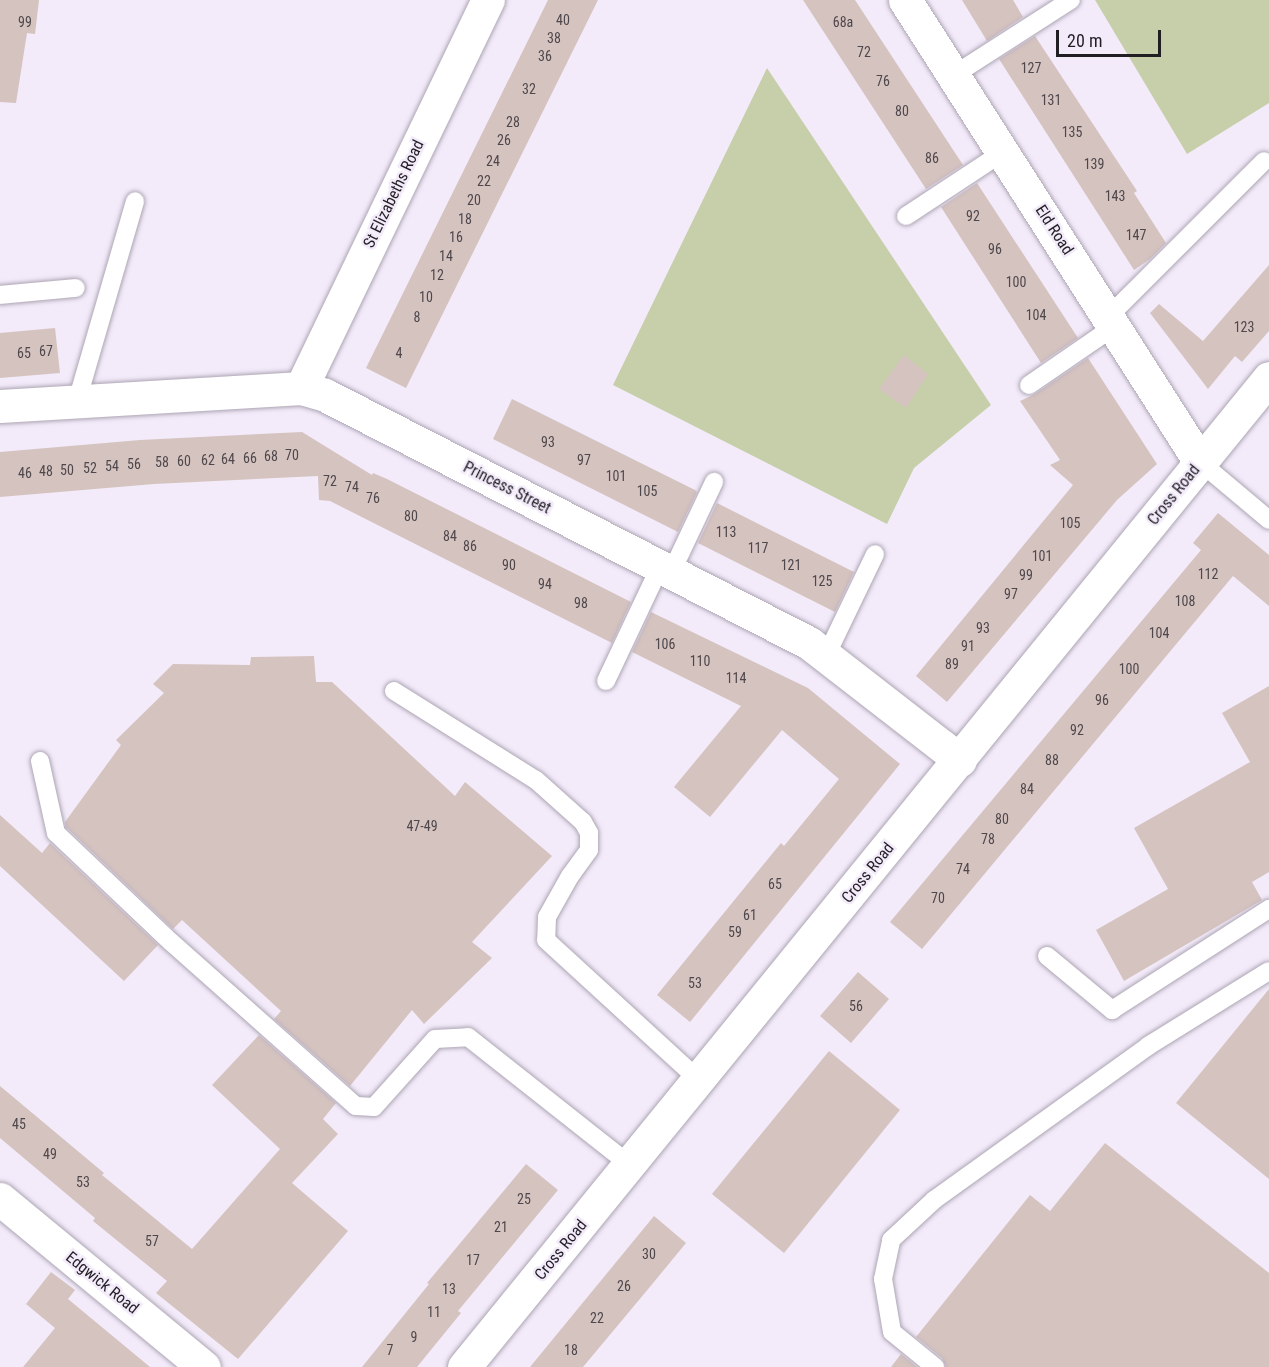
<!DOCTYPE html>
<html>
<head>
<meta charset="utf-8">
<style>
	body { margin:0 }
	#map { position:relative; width:1269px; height:1367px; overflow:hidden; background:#f3ebfa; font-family:"Roboto Condensed",sans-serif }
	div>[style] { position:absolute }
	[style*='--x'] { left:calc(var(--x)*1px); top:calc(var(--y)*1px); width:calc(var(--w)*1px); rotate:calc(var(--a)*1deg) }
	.green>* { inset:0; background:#c6cfaa }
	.building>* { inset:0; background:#d5c3c0 }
	.roads { filter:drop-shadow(0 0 2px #ada5b3) drop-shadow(0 0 2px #ada5b3) }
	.lane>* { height:18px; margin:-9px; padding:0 9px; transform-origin:9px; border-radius:9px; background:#fff }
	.street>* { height:33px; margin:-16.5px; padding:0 16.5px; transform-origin:16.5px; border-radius:16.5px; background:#fff }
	span { translate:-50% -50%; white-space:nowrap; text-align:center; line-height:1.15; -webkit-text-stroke:5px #f3ebfa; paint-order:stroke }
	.number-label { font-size:14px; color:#4e474b }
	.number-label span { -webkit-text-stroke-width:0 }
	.street-label { font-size:16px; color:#211e24 }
	.scale { position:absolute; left:1056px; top:30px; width:105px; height:27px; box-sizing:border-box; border:3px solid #211e24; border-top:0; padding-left:8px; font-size:18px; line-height:21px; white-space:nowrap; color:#211e24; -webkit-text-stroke:4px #f3ebfa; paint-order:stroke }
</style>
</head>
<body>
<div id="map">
	<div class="green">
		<i style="clip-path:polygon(1095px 0,1269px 0,1269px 103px,1187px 154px)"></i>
		<i style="clip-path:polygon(767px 68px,991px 405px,914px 468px,887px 524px,613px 385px)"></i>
	</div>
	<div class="building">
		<i style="clip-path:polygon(0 0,39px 0,35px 34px,27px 33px,16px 103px,0 102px)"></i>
		<i style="clip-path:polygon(548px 0,598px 0,406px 388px,366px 368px)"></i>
		<i style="clip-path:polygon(803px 0,855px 0,963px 165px,926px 189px)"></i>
		<i style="clip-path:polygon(962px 0,1013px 0,1023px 17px,987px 41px)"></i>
		<i style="clip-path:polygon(1035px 36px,1137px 191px,1134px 193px,1166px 243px,1150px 259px,1134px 270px,999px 59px)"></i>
		<i style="clip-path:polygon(977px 183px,1078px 338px,1041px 363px,941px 207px)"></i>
		<i style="clip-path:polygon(1269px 265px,1269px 331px,1242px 362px,1235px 356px,1208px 389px,1150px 313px,1159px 304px,1203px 341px)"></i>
		<i style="clip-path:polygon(55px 328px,60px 373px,0 378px,0 333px)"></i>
		<i style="clip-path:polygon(904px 355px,928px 374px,906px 408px,879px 389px)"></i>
		<i style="clip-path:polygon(1088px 358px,1157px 464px,1117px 500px,947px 702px,916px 676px,1073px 485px,1050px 465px,1060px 460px,1020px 401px,1035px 394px)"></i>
		<i style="clip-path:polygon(512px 399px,695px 490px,697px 492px,678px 532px,493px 439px)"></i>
		<i style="clip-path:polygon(302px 432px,372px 475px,373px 473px,387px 479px,631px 602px,612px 643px,330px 501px,319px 500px,318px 476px,154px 484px,0 497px,0 452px,140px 440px)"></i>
		<i style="clip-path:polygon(717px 503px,854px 572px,835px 612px,698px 543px)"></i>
		<i style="clip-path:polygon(1218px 513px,1269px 555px,1269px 606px,1233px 576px,922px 949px,890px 922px,1201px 550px,1193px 543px)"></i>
		<i style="clip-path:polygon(651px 612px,808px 688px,900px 764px,690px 1022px,657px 995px,781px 843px,784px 846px,839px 779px,782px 730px,710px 817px,674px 787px,741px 706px,632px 652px)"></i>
		<i style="clip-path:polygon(314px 656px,316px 682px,332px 682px,455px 796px,465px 782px,552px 856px,472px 942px,492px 958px,424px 1024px,412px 1010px,350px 1086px,274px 1019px,281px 1011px,182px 920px,173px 929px,66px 827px,65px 822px,121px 745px,116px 740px,164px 693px,153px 684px,173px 664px,250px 665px,251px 657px)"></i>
		<i style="clip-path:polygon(1269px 686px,1269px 872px,1252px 882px,1262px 900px,1124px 981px,1096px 930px,1168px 889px,1134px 828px,1250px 762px,1222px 713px)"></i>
		<i style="clip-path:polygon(0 815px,42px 853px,50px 843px,158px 945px,124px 981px,0 866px)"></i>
		<i style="clip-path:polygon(858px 972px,889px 999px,851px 1043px,820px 1016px)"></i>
		<i style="clip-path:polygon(1269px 989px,1269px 1179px,1176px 1103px)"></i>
		<i style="clip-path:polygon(259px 1035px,336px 1103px,323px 1119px,338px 1134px,292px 1183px,348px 1231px,238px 1359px,156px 1293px,167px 1281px,93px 1221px,95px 1218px,0 1138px,0 1086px,104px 1173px,102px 1175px,192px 1249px,280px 1149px,212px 1085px)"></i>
		<i style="clip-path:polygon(829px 1051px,900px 1110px,784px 1253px,712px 1194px)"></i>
		<i style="clip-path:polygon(1105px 1143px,1269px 1273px,1269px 1367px,946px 1367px,942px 1358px,916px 1337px,1030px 1195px,1050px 1211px)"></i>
		<i style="clip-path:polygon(526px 1164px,558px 1190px,458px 1311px,461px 1313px,417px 1367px,362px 1367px,429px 1284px,427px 1283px)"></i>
		<i style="clip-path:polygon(654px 1216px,686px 1243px,649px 1288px,583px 1367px,530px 1367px)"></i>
		<i style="clip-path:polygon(51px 1272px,75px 1290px,68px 1299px,150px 1367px,23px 1367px,55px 1328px,26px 1304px)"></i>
		<i style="clip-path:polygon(901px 1354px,917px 1367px,891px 1367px)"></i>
	</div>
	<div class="roads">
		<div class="lane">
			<i style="--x:954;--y:75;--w:139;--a:-32.7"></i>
			<i style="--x:906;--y:216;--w:116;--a:-33.4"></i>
			<i style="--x:0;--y:295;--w:76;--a:-5.3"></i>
			<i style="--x:1109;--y:316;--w:219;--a:-45"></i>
			<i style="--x:1029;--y:385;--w:104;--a:-34.5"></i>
			<i style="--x:77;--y:401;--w:208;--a:-73.8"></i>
			<i style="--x:1200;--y:462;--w:90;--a:40"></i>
			<i style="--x:671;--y:573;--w:101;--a:-64.7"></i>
			<i style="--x:826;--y:656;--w:113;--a:-64.3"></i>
			<i style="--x:606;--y:681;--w:126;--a:-64.7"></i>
			<i style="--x:394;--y:691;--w:168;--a:32.1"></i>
			<i style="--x:536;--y:780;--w:63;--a:41.8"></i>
			<i style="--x:583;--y:822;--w:13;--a:61"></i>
			<i style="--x:589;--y:833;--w:17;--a:90"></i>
			<i style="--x:589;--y:850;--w:32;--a:126"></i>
			<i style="--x:570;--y:876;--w:47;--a:119.3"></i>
			<i style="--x:547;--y:917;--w:23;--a:92"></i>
			<i style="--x:546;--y:940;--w:207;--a:42.5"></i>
			<i style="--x:40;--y:761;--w:74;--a:77.5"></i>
			<i style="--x:56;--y:833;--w:158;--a:43.5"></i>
			<i style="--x:171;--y:942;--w:247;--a:41.6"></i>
			<i style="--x:356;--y:1106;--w:18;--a:3"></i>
			<i style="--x:374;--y:1107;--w:91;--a:-48.1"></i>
			<i style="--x:435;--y:1039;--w:33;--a:-3"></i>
			<i style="--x:468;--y:1037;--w:206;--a:38.3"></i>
			<i style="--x:1047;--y:956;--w:85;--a:39.7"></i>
			<i style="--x:1112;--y:1010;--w:187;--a:-32.8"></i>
			<i style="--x:935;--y:1367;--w:55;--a:-140.9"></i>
			<i style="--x:892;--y:1332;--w:54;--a:-99.6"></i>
			<i style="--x:883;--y:1279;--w:40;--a:-78"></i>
			<i style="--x:891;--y:1240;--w:59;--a:-42.9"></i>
			<i style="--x:934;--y:1200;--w:264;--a:-35.7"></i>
			<i style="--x:1148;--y:1046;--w:142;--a:-31.8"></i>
		</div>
		<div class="street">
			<i style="--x:905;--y:0;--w:548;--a:57.44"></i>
			<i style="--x:301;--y:388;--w:431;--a:-64.3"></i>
			<i style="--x:0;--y:406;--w:302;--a:-3.4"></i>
			<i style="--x:301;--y:388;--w:25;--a:16"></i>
			<i style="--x:325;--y:395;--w:544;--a:27.13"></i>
			<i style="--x:809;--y:643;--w:191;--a:37.8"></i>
			<i style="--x:0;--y:1199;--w:264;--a:39.5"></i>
			<i style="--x:464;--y:1367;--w:1275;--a:-50.86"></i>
		</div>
	</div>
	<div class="number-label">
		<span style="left:563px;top:20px">40</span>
		<span style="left:25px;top:22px">99</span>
		<span style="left:843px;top:22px">68a</span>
		<span style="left:554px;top:38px">38</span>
		<span style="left:864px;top:52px">72</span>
		<span style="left:545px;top:56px">36</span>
		<span style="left:1031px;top:68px">127</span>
		<span style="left:883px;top:81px">76</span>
		<span style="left:529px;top:89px">32</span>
		<span style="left:1051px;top:100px">131</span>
		<span style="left:902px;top:111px">80</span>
		<span style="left:513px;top:122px">28</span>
		<span style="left:1072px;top:132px">135</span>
		<span style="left:504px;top:140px">26</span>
		<span style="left:932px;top:158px">86</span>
		<span style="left:493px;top:161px">24</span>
		<span style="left:1094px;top:164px">139</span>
		<span style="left:484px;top:181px">22</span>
		<span style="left:1115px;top:196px">143</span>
		<span style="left:474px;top:200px">20</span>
		<span style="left:973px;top:216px">92</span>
		<span style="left:465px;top:219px">18</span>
		<span style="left:1136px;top:235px">147</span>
		<span style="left:456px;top:237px">16</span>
		<span style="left:995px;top:249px">96</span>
		<span style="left:446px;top:256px">14</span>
		<span style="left:437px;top:275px">12</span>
		<span style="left:1016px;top:282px">100</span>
		<span style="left:426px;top:297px">10</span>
		<span style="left:1036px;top:315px">104</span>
		<span style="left:417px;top:317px">8</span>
		<span style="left:1244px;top:327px">123</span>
		<span style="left:46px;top:351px">67</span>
		<span style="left:24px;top:353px">65</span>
		<span style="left:399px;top:353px">4</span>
		<span style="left:548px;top:442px">93</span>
		<span style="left:292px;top:455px">70</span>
		<span style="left:271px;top:456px">68</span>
		<span style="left:250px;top:458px">66</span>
		<span style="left:228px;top:459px">64</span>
		<span style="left:208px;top:460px">62</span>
		<span style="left:584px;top:460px">97</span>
		<span style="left:184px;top:461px">60</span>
		<span style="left:162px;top:462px">58</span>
		<span style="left:134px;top:464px">56</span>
		<span style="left:112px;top:466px">54</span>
		<span style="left:90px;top:468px">52</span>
		<span style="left:67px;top:470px">50</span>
		<span style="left:46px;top:471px">48</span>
		<span style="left:25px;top:473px">46</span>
		<span style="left:616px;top:476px">101</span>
		<span style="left:330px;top:481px">72</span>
		<span style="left:352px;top:487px">74</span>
		<span style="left:647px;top:491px">105</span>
		<span style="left:373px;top:498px">76</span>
		<span style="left:411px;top:516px">80</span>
		<span style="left:1070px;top:523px">105</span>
		<span style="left:726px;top:532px">113</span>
		<span style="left:450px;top:536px">84</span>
		<span style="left:470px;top:546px">86</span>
		<span style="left:758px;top:548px">117</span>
		<span style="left:1042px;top:556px">101</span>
		<span style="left:509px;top:565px">90</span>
		<span style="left:791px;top:565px">121</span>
		<span style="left:1208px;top:574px">112</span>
		<span style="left:1026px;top:575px">99</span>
		<span style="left:822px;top:581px">125</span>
		<span style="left:545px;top:584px">94</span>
		<span style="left:1011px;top:594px">97</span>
		<span style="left:1185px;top:601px">108</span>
		<span style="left:581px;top:603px">98</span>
		<span style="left:983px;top:628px">93</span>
		<span style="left:1159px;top:633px">104</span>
		<span style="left:665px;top:644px">106</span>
		<span style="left:968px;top:646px">91</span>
		<span style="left:700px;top:661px">110</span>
		<span style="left:952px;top:664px">89</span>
		<span style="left:1129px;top:669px">100</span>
		<span style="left:736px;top:678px">114</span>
		<span style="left:1102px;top:700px">96</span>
		<span style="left:1077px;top:730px">92</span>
		<span style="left:1052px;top:760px">88</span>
		<span style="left:1027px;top:789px">84</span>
		<span style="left:1002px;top:819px">80</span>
		<span style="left:422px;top:826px">47-49</span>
		<span style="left:988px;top:839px">78</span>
		<span style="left:963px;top:869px">74</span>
		<span style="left:775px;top:884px">65</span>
		<span style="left:938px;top:898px">70</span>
		<span style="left:750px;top:915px">61</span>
		<span style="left:735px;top:932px">59</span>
		<span style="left:695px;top:983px">53</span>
		<span style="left:856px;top:1006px">56</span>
		<span style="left:19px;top:1124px">45</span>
		<span style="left:50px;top:1154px">49</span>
		<span style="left:83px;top:1182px">53</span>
		<span style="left:524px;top:1199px">25</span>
		<span style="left:501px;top:1227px">21</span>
		<span style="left:152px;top:1241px">57</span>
		<span style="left:649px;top:1254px">30</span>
		<span style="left:473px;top:1260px">17</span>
		<span style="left:624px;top:1286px">26</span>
		<span style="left:449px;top:1289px">13</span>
		<span style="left:434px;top:1312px">11</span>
		<span style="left:597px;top:1318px">22</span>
		<span style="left:414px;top:1337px">9</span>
		<span style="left:390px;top:1350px">7</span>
		<span style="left:571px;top:1350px">18</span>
	</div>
	<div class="street-label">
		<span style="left:394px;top:194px;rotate:-64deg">St Elizabeths Road</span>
		<span style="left:1054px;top:230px;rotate:57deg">Eld Road</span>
		<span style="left:507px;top:488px;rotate:27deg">Princess Street</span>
		<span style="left:1174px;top:495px;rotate:-51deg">Cross Road</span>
		<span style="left:868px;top:873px;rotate:-51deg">Cross Road</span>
		<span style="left:561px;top:1250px;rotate:-51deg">Cross Road</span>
		<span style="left:102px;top:1283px;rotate:39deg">Edgwick Road</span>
	</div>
	<div class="scale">20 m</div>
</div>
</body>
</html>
